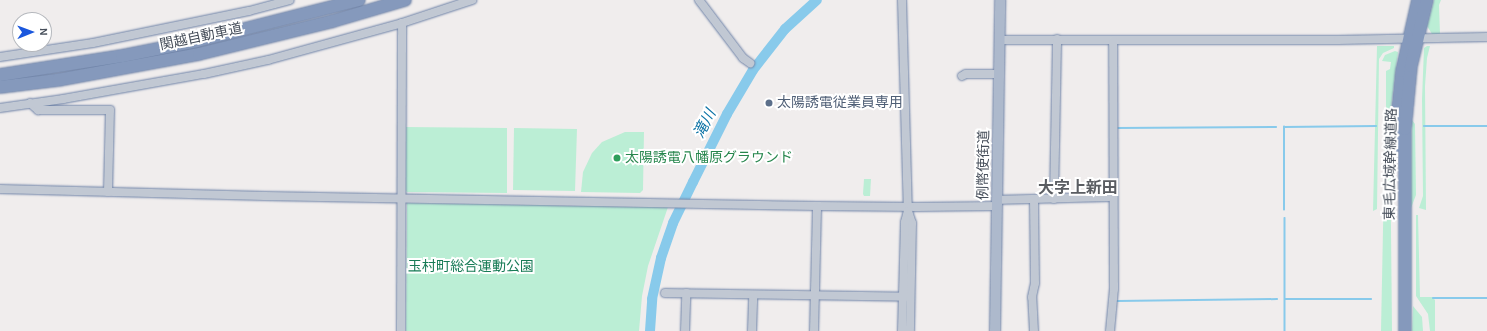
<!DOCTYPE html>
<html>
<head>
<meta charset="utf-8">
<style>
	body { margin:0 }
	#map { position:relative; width:1487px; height:331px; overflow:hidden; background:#f0eded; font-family:"Alegreya Sans","Noto Sans JP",sans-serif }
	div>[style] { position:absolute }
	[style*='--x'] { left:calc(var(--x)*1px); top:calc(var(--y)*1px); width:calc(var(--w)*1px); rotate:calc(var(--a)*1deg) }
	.green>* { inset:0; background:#bbeed5 }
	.stream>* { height:1.5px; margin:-0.75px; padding:0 0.75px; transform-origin:0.75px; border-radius:0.75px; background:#88caeb }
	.river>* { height:10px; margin:-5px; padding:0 5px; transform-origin:5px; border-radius:5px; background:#88caeb }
	.roads { filter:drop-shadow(0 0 1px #7084a8) drop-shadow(0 0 1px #7084a8) }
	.minor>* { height:8px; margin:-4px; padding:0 4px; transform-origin:4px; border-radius:4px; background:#c1c8d3 }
	.major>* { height:10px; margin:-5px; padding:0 5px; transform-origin:5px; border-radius:5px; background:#adb9cc }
	.highway>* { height:12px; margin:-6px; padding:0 6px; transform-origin:6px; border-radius:6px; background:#8599bc }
	.dots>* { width:11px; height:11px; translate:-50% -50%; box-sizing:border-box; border:2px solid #fff; border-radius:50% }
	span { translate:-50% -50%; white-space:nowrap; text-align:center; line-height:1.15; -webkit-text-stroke:4px #fff; paint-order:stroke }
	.street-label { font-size:14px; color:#464e5a }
	.service-label { font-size:14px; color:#4e5e75 }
	.left { translate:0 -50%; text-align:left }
	.leisure-label { font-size:14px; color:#27864d }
	.park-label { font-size:14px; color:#177b56 }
	.water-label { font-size:15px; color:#0d73a6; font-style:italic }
	.quarter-label { font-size:16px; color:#5a5d62; font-weight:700 }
	.north { position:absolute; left:12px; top:12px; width:40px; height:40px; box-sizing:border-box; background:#fff; border:1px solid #b5b8bd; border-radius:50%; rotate:89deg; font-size:11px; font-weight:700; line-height:16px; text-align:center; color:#464e5a }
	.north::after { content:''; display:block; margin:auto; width:14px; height:18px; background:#1a57dd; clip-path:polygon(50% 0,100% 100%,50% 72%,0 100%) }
</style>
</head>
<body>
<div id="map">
	<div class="green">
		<i style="clip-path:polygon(1434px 0,1441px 0,1439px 5px,1440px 34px,1432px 34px,1427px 26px)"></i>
		<i style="clip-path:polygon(1377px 46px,1394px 46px,1394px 48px,1383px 53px,1379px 59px,1377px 209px,1373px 211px)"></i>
		<i style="clip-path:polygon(1427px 46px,1430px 46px,1427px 58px,1425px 86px,1426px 210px,1419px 208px,1423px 196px,1422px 99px,1424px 48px)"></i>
		<i style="clip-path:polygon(1395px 51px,1398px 52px,1390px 116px,1388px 116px,1386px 113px,1386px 71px,1390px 69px,1391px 62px,1382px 61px,1385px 55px)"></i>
		<i style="clip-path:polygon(1412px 120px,1415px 124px,1416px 195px,1411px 208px)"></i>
		<i style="clip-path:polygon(1388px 123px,1390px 123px,1392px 331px,1381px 331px,1385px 127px)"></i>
		<i style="clip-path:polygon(406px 127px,507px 128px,507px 193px,407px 192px,405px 190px)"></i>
		<i style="clip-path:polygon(514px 128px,577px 129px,575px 191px,513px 190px)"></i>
		<i style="clip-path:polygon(625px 132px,644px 132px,643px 190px,640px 193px,581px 192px,583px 172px,592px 153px,602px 142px)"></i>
		<i style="clip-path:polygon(864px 179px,871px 179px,870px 196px,864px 196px,863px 194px)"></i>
		<i style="clip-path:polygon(407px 203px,668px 207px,648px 266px,642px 296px,639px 331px,406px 331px)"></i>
		<i style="clip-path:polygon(1416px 215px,1418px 215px,1420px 297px,1432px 297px,1435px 300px,1435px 331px,1430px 331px,1428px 314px,1416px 296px)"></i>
		<i style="clip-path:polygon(1413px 306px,1422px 317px,1423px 331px,1412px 331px)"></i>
	</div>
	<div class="stream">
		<i style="--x:1424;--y:126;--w:63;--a:0"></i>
		<i style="--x:1116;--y:128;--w:160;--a:-0.4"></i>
		<i style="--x:1284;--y:210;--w:83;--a:-90"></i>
		<i style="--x:1284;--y:127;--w:92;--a:-0.6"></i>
		<i style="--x:1285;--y:218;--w:113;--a:90"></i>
		<i style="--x:1433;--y:298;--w:54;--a:0"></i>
		<i style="--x:1285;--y:299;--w:86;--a:0"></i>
		<i style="--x:1117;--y:301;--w:160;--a:-0.7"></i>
	</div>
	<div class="river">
		<i style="--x:650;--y:331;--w:32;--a:-86"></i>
		<i style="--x:652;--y:299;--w:42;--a:-77.6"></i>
		<i style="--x:661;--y:258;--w:37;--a:-71"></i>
		<i style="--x:673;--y:223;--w:46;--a:-64"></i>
		<i style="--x:693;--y:182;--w:76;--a:-63.4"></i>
		<i style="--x:727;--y:114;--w:51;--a:-59.4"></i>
		<i style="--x:753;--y:70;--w:52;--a:-52"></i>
		<i style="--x:785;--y:29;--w:43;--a:-42.2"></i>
	</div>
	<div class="roads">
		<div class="minor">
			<i style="--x:699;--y:0;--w:73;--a:52.8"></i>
			<i style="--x:743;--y:58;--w:9;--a:36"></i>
			<i style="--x:902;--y:0;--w:211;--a:88.4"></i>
			<i style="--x:908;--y:211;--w:13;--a:72"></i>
			<i style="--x:912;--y:223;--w:108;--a:91.1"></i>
			<i style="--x:1000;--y:40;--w:338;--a:0"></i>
			<i style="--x:1338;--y:40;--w:149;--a:-1.2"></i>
			<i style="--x:0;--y:57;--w:94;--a:-8.6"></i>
			<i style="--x:93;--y:43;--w:159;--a:-11.6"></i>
			<i style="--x:249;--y:11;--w:42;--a:-15"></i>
			<i style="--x:962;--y:76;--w:4;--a:-27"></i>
			<i style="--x:966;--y:74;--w:33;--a:0"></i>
			<i style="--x:30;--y:103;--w:11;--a:41"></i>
			<i style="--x:38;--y:110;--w:72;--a:0"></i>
			<i style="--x:110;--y:110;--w:82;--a:91.4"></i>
			<i style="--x:0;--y:108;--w:64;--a:-8.1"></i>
			<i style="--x:63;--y:99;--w:143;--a:-10.1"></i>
			<i style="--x:204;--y:74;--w:66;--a:-12.3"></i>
			<i style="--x:268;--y:60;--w:139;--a:-15.4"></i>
			<i style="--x:402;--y:23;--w:74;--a:-18.2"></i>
			<i style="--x:0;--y:189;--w:265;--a:1.5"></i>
			<i style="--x:265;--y:196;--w:552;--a:1.04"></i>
			<i style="--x:817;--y:206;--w:100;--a:0.6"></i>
			<i style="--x:917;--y:207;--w:80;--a:-0.7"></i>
			<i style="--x:1054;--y:199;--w:160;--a:-88.9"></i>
			<i style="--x:997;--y:200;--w:116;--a:-1.5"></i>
			<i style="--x:665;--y:293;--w:245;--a:0.9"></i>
			<i style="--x:401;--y:331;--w:308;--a:-89.8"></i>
			<i style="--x:685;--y:331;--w:38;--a:-88"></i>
			<i style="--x:752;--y:331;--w:36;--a:-88"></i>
			<i style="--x:814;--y:331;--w:125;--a:-88.6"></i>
			<i style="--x:902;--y:331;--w:109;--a:-88.4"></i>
			<i style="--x:905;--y:222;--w:11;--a:-75"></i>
			<i style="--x:1034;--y:331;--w:34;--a:-93"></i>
			<i style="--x:1032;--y:297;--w:14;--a:-78"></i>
			<i style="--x:1035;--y:283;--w:83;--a:-90.7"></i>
			<i style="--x:1110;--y:331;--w:42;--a:-84.6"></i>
			<i style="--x:1114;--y:289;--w:249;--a:-90.2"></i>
		</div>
		<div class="major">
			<i style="--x:995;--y:331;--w:331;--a:-89.1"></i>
		</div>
		<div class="highway">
			<i style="--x:0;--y:75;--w:123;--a:-8.9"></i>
			<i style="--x:122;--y:56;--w:76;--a:-11.3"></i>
			<i style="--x:197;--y:41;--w:167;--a:-14.2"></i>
			<i style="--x:0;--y:87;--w:58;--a:-6.9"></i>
			<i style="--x:58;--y:80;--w:143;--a:-10.4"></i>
			<i style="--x:199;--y:54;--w:138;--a:-13.8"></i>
			<i style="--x:333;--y:21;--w:75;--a:-16.3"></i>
			<i style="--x:1397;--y:145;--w:25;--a:-90"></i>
			<i style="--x:1397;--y:120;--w:49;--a:-84.2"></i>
			<i style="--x:1402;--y:71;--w:73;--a:-77.3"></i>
			<i style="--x:1405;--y:331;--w:202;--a:-90"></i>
			<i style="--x:1405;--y:129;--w:63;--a:-84.6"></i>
			<i style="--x:1411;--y:66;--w:68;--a:-76.4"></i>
		</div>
	</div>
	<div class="dots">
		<i style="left:769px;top:103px;background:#5c6f8a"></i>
		<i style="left:617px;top:158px;background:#2e9e5b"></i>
	</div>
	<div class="street-label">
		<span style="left:201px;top:37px;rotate:-12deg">関越自動車道</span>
		<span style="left:1391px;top:164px;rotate:-89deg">東毛広域幹線道路</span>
		<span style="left:984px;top:165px;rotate:-89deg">例幣使街道</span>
	</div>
	<div class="service-label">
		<span class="left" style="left:777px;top:103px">太陽誘電従業員専用</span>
	</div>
	<div class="leisure-label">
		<span class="left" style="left:625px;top:158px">太陽誘電八幡原グラウンド</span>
	</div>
	<div class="park-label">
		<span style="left:471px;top:267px">玉村町総合運動公園</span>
	</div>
	<div class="water-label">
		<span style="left:705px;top:124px;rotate:-63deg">滝川</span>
	</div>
	<div class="quarter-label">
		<span style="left:1078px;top:188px">大字上新田</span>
	</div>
	<div class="north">N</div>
</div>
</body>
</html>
